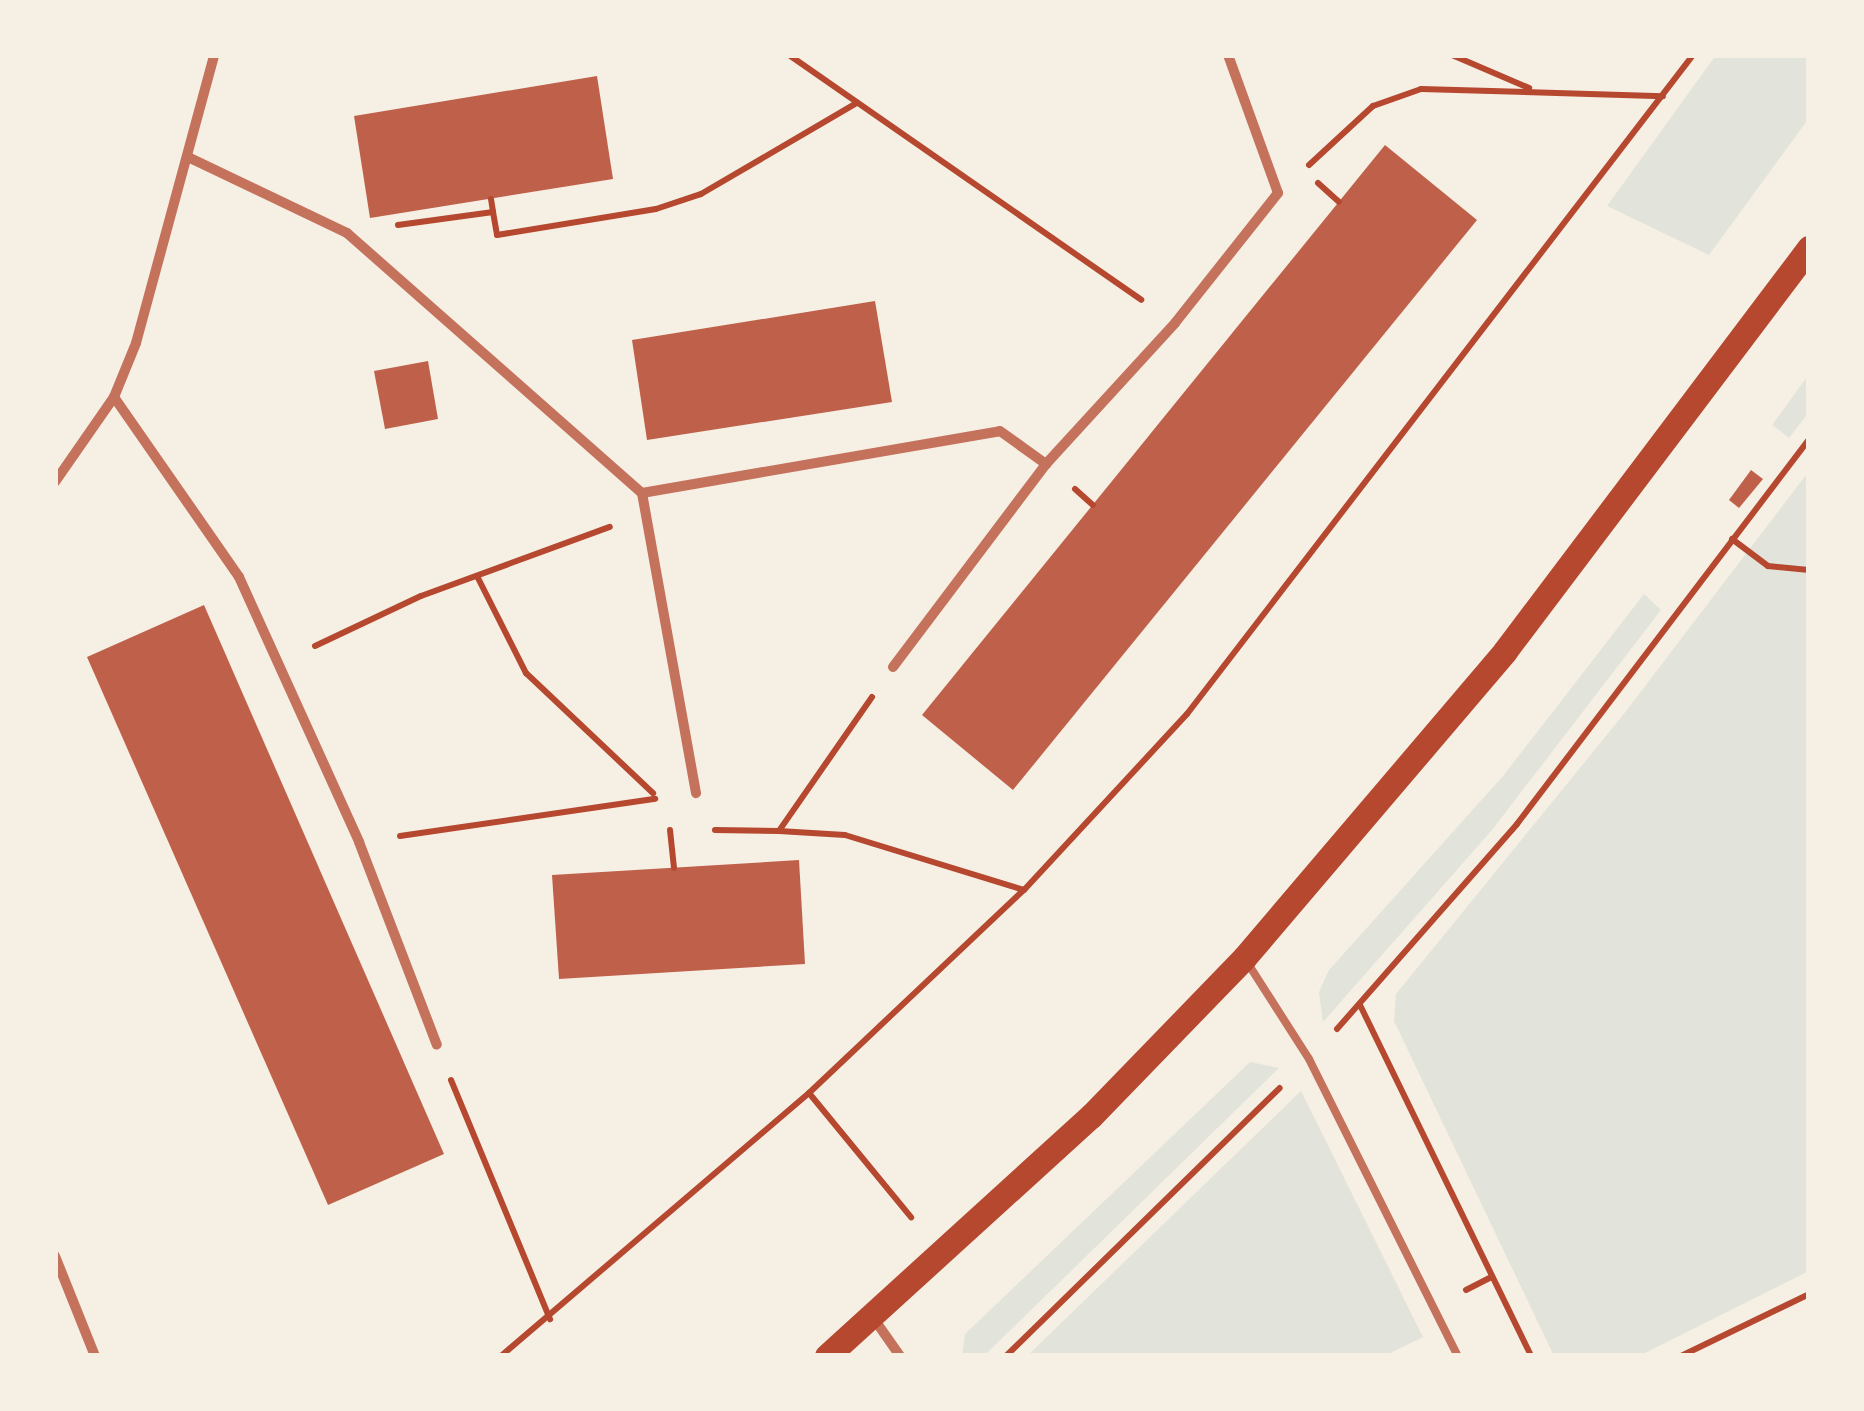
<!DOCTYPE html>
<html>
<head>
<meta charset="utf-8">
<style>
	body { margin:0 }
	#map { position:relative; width:1864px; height:1411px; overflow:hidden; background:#f6efe4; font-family:Roboto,sans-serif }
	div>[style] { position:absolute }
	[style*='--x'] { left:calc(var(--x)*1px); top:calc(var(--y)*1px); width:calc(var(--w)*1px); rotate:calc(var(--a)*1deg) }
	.green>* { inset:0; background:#e2e4dc }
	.building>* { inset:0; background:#bf614a }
	.path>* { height:6px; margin:-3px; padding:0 3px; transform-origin:3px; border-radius:3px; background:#b5482f }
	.service>* { height:8px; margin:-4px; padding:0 4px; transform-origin:4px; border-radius:4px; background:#c5725c }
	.minor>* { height:10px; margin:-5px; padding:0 5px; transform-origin:5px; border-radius:5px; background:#c5725c }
	.primary>* { height:25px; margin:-12.5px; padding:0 12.5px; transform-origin:12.5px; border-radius:12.5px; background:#b5482f }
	span { translate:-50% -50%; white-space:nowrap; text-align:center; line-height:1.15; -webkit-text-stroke:8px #f6efe4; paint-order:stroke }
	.frame { position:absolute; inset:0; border:58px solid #f6efe4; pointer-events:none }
</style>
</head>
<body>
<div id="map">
	<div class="green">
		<i style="clip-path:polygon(1716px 55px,1809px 55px,1809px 118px,1709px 255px,1607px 206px)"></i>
		<i style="clip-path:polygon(1809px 374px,1809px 412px,1789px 438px,1772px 425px)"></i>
		<i style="clip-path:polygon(1809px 471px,1809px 1271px,1639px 1356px,1554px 1356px,1394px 1021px,1396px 994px,1623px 715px)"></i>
		<i style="clip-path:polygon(1644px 594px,1661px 610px,1492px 830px,1323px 1022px,1319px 992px,1329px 970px,1503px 776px)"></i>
		<i style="clip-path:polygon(1250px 1062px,1279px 1068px,984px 1356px,962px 1356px,965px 1334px)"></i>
		<i style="clip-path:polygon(1301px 1091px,1423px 1337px,1384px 1356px,1027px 1356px)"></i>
	</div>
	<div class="building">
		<i style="clip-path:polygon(597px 76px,613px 179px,370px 218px,354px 116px)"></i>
		<i style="clip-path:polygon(1385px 145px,1477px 220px,1013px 790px,922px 715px)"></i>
		<i style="clip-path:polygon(875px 301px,892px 402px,647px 440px,632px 340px)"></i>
		<i style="clip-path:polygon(428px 361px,438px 419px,385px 429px,374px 371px)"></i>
		<i style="clip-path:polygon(1751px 470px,1763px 479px,1739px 508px,1729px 500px)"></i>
		<i style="clip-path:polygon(204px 605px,444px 1154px,328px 1205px,87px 657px)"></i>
		<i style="clip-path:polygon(799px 860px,805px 964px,559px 979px,552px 875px)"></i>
	</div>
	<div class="path">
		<i style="--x:789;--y:55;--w:429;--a:34.8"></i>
		<i style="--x:1452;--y:55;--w:84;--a:23.2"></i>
		<i style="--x:1309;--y:165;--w:87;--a:-42.7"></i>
		<i style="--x:1373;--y:106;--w:51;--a:-19.5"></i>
		<i style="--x:1421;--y:89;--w:242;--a:1.7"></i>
		<i style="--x:1318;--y:183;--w:28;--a:42"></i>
		<i style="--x:491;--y:199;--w:13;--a:81"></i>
		<i style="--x:398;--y:225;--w:96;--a:-7.8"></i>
		<i style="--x:493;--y:212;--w:23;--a:80"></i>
		<i style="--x:497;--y:235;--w:161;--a:-9.3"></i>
		<i style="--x:656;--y:209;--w:47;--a:-18.4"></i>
		<i style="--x:701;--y:194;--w:181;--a:-30.3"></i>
		<i style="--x:1075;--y:489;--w:24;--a:42"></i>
		<i style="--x:1732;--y:539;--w:45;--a:36.9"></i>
		<i style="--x:1768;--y:566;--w:41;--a:5.6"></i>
		<i style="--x:477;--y:576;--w:109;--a:63.2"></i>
		<i style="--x:526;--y:673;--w:175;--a:43.4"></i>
		<i style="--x:315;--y:646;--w:117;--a:-25.3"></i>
		<i style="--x:421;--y:596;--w:201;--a:-20.1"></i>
		<i style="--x:872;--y:697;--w:163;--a:124.8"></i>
		<i style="--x:779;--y:831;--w:66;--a:3.5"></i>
		<i style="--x:845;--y:835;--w:187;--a:17.1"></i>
		<i style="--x:670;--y:830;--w:38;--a:84"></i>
		<i style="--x:715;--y:830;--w:64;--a:0.9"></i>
		<i style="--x:400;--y:836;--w:258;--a:-8.3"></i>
		<i style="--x:1360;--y:1005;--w:390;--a:64"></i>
		<i style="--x:1337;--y:1029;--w:273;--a:-48.7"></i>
		<i style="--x:1517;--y:824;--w:482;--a:-52.8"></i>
		<i style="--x:451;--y:1080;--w:259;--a:67.5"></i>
		<i style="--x:809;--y:1093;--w:161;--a:50.6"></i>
		<i style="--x:1466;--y:1290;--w:28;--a:-27"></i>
		<i style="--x:501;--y:1356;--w:405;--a:-40.5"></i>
		<i style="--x:809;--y:1093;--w:296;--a:-43.4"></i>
		<i style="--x:1024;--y:890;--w:240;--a:-47.2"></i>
		<i style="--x:1187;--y:714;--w:831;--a:-52.48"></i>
		<i style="--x:1006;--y:1356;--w:383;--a:-44.4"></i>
		<i style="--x:1681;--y:1356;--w:142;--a:-25.8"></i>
	</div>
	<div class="service">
		<i style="--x:1247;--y:962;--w:115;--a:57.4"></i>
		<i style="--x:1309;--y:1059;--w:332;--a:63.4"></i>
	</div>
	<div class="minor">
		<i style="--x:190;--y:158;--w:174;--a:25.5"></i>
		<i style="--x:347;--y:233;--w:393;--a:41.4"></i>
		<i style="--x:642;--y:493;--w:305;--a:79.8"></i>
		<i style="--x:114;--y:397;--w:219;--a:55.2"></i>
		<i style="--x:239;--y:577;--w:291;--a:65.6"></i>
		<i style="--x:359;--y:842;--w:217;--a:69"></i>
		<i style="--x:55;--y:482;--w:103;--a:-55.2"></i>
		<i style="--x:114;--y:397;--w:58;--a:-67.8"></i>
		<i style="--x:136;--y:343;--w:298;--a:-74.8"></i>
		<i style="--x:642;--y:493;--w:363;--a:-9.8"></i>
		<i style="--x:1000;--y:431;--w:57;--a:35.7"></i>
		<i style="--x:893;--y:667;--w:254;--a:-53"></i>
		<i style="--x:1046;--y:464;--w:191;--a:-47.5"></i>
		<i style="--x:1175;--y:323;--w:166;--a:-51.6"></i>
		<i style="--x:1278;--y:193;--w:147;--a:-109.9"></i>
		<i style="--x:55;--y:1256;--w:108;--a:68.2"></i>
		<i style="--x:872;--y:1316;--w:49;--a:55"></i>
	</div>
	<div class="primary">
		<i style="--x:827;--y:1356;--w:357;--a:-42.3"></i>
		<i style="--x:1091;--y:1116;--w:220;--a:-45.9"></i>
		<i style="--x:1244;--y:958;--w:403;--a:-49.6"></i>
		<i style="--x:1505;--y:651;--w:505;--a:-52.97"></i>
	</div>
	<div class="frame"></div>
</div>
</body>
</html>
